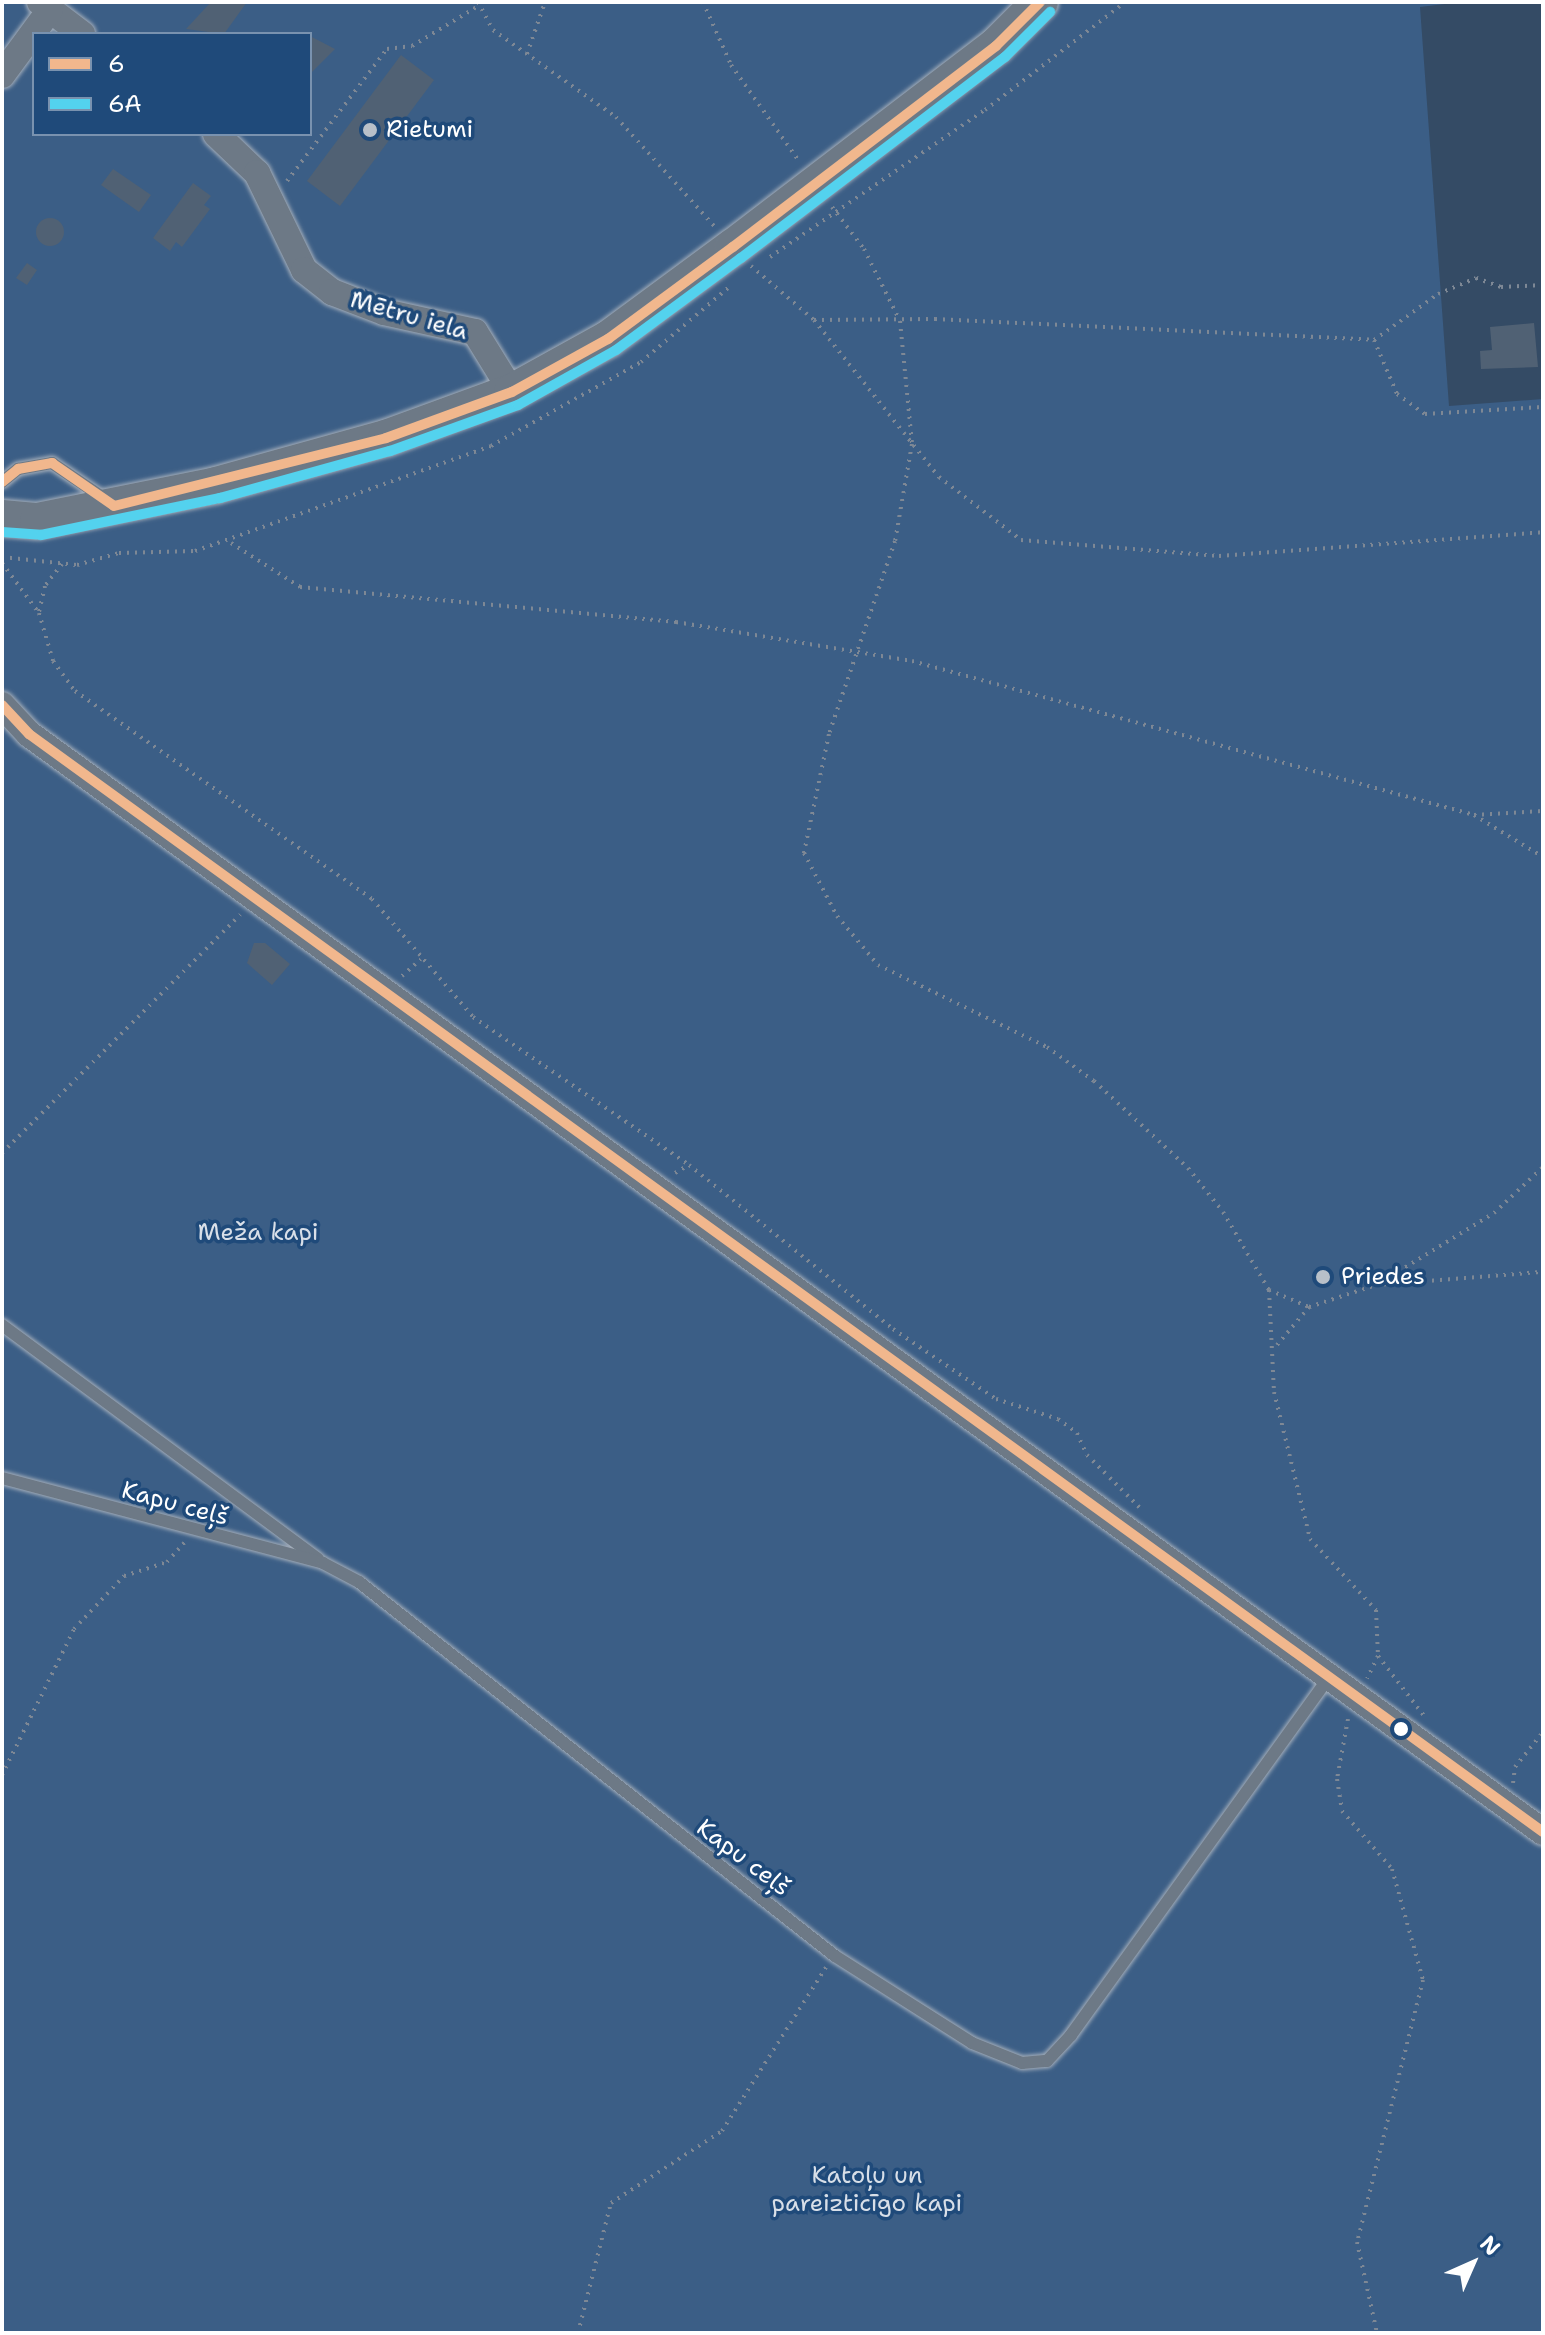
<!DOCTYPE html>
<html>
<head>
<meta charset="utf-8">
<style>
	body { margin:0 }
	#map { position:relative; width:1545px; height:2335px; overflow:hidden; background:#344b65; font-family:"Shantell Sans",sans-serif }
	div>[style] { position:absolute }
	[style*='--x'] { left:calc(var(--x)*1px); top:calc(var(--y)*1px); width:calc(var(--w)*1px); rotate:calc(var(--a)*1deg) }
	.green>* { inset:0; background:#3b5e86 }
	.building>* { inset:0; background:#506174 }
	.round { border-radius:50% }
	.path>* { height:4px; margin-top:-2px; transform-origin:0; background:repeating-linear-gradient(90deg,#7e8895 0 2px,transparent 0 8px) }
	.roads { filter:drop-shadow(0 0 2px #a4aeba) drop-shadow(0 0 2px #a4aeba) }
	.lane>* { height:12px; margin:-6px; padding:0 6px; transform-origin:6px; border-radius:6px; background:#6d7986 }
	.street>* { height:26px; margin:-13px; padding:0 13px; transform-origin:13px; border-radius:13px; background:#6d7986 }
	.secondary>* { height:36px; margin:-18px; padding:0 18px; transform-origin:18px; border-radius:18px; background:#6d7986 }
	.bus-1>* { height:10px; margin:-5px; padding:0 5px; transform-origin:5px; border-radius:5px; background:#f1b78d }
	.bus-2>* { height:10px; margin:-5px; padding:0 5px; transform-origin:5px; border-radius:5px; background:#53d2ee }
	.dots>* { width:22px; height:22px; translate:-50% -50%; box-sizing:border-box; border:4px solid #1f4a7a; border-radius:50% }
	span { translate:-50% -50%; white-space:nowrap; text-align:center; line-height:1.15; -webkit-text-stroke:7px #1f4a7a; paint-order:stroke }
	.poi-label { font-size:24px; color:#fff }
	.left { translate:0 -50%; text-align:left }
	.street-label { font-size:24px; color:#fff }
	.park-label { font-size:24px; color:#d8dfe8 }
	.frame { position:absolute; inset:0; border:4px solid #fff; pointer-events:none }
	.legend { position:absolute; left:32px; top:32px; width:280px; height:104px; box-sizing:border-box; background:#1f4a7a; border:2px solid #7992af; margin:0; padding:10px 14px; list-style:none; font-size:24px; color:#fff }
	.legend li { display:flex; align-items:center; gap:16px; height:40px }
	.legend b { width:40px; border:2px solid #7992af }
	.north { position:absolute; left:1433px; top:2223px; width:80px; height:80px; -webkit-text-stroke:6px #1f4a7a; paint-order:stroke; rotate:45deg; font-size:22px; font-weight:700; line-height:32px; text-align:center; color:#fff }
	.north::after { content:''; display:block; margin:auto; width:28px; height:36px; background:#fff; clip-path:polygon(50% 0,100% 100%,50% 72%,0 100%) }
</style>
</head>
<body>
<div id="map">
	<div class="green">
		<i style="clip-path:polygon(evenodd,2px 2px,1461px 2px,1420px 7px,1449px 406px,1543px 399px,1543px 2333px,2px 2333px,2px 2px,34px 34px,310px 34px,310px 134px,34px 134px,34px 34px)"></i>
	</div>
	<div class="building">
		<i style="clip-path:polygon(211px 2px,247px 2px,224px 34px,186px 29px)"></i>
		<i style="clip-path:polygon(310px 36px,335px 49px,310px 74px)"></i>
		<i style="clip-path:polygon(401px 55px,434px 80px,340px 206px,307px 181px)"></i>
		<i style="clip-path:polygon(113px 169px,151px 195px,139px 212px,101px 185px)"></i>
		<i style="clip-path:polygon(193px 183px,211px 196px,204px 205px,210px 209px,182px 247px,176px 242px,170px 251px,153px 238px)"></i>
		<i class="round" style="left:36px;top:218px;width:28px;height:28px"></i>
		<i style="clip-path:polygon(27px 263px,37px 270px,27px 285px,16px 278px)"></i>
		<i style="clip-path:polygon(1534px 323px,1538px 367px,1481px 369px,1480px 351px,1492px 350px,1490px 327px)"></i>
		<i style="clip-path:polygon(254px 943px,265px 943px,290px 964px,272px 985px,247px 963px)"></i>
	</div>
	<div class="path">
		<i style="--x:478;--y:2;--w:32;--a:62"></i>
		<i style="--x:493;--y:30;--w:151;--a:35.3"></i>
		<i style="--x:616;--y:117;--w:148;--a:48"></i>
		<i style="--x:703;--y:2;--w:69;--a:66"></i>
		<i style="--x:731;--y:65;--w:118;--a:54.7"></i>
		<i style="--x:527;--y:54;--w:55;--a:-70.9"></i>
		<i style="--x:287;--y:181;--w:166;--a:-52.9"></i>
		<i style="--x:387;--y:49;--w:25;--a:-7"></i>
		<i style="--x:412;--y:46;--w:79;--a:-31.1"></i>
		<i style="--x:832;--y:207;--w:53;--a:52.7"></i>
		<i style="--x:864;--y:249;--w:80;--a:63.4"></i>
		<i style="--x:900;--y:321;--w:124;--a:84.4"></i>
		<i style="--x:912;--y:444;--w:98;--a:99.9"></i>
		<i style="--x:895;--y:541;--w:204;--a:108.9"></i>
		<i style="--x:829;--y:734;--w:122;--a:101.9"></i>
		<i style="--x:804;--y:853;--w:71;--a:62.4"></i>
		<i style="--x:837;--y:916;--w:64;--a:50.1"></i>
		<i style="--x:878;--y:965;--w:188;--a:25.9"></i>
		<i style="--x:1047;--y:1047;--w:58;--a:35.9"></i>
		<i style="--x:1094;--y:1081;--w:128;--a:42.8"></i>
		<i style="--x:1188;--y:1168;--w:56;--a:51.5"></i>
		<i style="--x:1223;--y:1212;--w:91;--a:59.5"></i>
		<i style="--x:1269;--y:1290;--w:102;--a:87.2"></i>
		<i style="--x:1274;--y:1392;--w:151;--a:76.2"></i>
		<i style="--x:1310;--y:1539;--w:97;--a:47.1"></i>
		<i style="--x:1376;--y:1610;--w:46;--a:87.5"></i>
		<i style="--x:1378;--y:1656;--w:25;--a:116"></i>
		<i style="--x:770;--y:257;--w:260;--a:-34.4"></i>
		<i style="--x:985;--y:110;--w:177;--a:-37.6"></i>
		<i style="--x:751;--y:266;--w:83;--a:40.6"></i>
		<i style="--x:814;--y:320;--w:121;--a:-0.5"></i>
		<i style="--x:935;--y:319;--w:440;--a:2.7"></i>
		<i style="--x:1374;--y:340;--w:79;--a:-35.7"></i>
		<i style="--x:1438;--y:294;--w:41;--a:-22.8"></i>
		<i style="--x:1476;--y:278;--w:27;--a:20"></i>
		<i style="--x:1501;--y:287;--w:42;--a:-2.7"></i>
		<i style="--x:814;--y:320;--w:201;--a:51.5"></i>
		<i style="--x:939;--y:477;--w:103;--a:37.5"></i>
		<i style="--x:1021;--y:540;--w:199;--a:4.6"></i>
		<i style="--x:1219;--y:556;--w:325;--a:-4.2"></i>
		<i style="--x:1374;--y:340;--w:59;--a:66.9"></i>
		<i style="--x:1397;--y:394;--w:34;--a:36"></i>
		<i style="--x:1425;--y:414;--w:118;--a:-3.4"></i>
		<i style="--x:231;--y:543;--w:82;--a:32.5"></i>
		<i style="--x:300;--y:587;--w:378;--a:5.3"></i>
		<i style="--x:676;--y:622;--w:239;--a:9.4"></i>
		<i style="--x:912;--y:661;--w:583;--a:15.32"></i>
		<i style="--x:1474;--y:815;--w:81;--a:31.3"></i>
		<i style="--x:2;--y:557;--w:75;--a:6.1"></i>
		<i style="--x:77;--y:565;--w:44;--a:-15.9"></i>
		<i style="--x:119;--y:553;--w:76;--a:-1.5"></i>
		<i style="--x:195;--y:551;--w:314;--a:-19.5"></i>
		<i style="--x:491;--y:446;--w:172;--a:-29.2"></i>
		<i style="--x:641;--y:362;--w:114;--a:-40.4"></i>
		<i style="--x:2;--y:563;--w:62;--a:53.5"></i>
		<i style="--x:62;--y:564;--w:28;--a:128"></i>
		<i style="--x:45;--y:586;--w:28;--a:103"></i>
		<i style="--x:39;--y:613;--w:50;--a:73.7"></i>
		<i style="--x:53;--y:661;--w:37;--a:54"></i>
		<i style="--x:75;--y:691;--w:363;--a:35"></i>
		<i style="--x:372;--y:899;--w:155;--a:49.4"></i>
		<i style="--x:473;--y:1017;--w:262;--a:34.4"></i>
		<i style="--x:689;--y:1165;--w:262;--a:38.8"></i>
		<i style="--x:893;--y:1329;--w:125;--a:34.2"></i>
		<i style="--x:996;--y:1399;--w:65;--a:17.9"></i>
		<i style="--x:1058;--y:1419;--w:24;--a:36"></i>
		<i style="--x:1077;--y:1433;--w:24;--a:66"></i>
		<i style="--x:1087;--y:1455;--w:75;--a:45"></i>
		<i style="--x:1474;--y:815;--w:69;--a:-3.3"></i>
		<i style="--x:402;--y:976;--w:25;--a:-42"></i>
		<i style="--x:2;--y:1153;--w:337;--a:-45"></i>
		<i style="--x:675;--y:1173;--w:16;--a:-30"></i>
		<i style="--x:1378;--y:1284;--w:136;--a:-31.5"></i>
		<i style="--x:1494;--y:1213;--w:67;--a:-43.2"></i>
		<i style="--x:1269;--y:1290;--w:43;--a:23"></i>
		<i style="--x:1309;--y:1307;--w:71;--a:-18.2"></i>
		<i style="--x:1376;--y:1285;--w:168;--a:-4.5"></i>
		<i style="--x:1277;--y:1345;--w:50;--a:-49.9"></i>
		<i style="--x:1378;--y:1656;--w:77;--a:52.4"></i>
		<i style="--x:1348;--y:1719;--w:61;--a:100.4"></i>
		<i style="--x:1337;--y:1779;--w:32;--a:81"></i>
		<i style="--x:1342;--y:1811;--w:77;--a:49.2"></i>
		<i style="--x:1392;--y:1869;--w:115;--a:74.4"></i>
		<i style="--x:1423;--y:1980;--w:270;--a:104.1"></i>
		<i style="--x:1357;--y:2242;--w:93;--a:77.6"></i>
		<i style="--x:2;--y:1775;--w:163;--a:-63.7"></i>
		<i style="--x:74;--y:1629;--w:73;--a:-46.7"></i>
		<i style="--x:124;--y:1576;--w:45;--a:-18"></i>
		<i style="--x:167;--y:1562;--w:28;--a:-48"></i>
		<i style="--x:1513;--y:1783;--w:16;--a:-83"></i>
		<i style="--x:1515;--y:1767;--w:45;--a:-51.3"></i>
		<i style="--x:578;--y:2333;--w:134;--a:-75.8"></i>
		<i style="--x:611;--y:2203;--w:132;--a:-33"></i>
		<i style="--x:722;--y:2131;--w:194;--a:-57.6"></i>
	</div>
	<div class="roads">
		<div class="lane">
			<i style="--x:2;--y:482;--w:21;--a:-39"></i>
			<i style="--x:18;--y:469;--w:35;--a:-10"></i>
			<i style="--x:52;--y:463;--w:68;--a:34.2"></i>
			<i style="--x:2;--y:1325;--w:393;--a:36.5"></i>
			<i style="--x:2;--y:1478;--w:332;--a:14.8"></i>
			<i style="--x:323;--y:1563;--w:41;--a:27.8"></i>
			<i style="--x:359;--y:1582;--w:605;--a:38.16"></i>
			<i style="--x:835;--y:1956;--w:162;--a:32.4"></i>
			<i style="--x:972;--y:2043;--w:54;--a:21.8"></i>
			<i style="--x:1022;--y:2063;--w:25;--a:-5"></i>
			<i style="--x:1047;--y:2061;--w:35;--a:-47"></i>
			<i style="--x:1071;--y:2035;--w:436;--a:-54.2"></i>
		</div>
		<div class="street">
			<i style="--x:40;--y:2;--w:53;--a:37.3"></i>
			<i style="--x:2;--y:75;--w:81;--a:-53.6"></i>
			<i style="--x:216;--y:134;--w:57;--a:43.6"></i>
			<i style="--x:257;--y:173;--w:108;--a:64.1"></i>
			<i style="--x:304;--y:270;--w:36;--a:38"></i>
			<i style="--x:332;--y:292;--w:56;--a:21"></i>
			<i style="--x:384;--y:312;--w:93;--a:12.4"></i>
			<i style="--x:475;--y:332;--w:70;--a:58.3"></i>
			<i style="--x:2;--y:705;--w:40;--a:47"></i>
			<i style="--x:29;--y:734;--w:1870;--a:35.95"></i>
		</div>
		<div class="secondary">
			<i style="--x:2;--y:518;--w:36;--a:5"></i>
			<i style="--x:38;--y:521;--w:182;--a:-11.4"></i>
			<i style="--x:216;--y:485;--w:176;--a:-15.5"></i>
			<i style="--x:386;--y:438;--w:134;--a:-20.1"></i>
			<i style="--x:512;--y:392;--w:110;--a:-28.9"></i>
			<i style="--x:608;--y:339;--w:155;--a:-36.4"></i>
			<i style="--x:733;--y:247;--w:331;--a:-37.4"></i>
			<i style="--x:996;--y:46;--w:62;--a:-45"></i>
		</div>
	</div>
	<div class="bus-1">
		<i style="--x:2;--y:482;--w:21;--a:-39"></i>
		<i style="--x:18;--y:469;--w:35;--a:-10"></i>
		<i style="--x:52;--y:463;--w:75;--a:34.7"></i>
		<i style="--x:114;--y:506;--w:280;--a:-14"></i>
		<i style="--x:386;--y:438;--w:134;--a:-20.1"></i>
		<i style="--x:512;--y:392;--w:110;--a:-28.9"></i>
		<i style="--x:608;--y:339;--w:155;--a:-36.4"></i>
		<i style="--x:733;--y:247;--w:331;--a:-37.4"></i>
		<i style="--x:996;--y:46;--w:62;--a:-45"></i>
		<i style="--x:2;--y:705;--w:40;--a:47"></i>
		<i style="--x:29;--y:734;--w:1870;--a:35.95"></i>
	</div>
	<div class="bus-2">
		<i style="--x:2;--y:532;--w:39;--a:4"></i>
		<i style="--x:41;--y:535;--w:183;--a:-11.7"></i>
		<i style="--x:220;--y:498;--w:176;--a:-15.5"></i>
		<i style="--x:390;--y:451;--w:136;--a:-19.8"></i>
		<i style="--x:518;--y:405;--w:112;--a:-29.3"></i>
		<i style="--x:616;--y:350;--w:155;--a:-36.4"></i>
		<i style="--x:741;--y:258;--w:332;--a:-37.3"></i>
		<i style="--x:1005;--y:57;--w:64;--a:-45"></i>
	</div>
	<div class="dots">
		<i style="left:370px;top:130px;background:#b8c0c9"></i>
		<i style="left:1323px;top:1277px;background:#b8c0c9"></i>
		<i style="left:1401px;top:1729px;background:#fff"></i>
	</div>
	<div class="poi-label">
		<span class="left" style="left:386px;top:130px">Rietumi</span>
		<span class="left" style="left:1341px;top:1277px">Priedes</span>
	</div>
	<div class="street-label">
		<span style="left:409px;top:316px;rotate:16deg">Mētru iela</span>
		<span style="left:175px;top:1504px;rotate:15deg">Kapu ceļš</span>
		<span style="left:743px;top:1858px;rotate:37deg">Kapu ceļš</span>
	</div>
	<div class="park-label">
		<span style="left:258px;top:1233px">Meža kapi</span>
		<span style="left:867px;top:2190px">Katoļu un<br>pareizticīgo kapi</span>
	</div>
	<div class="frame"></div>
	<ul class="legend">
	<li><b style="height:10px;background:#f1b78d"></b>6</li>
	<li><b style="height:10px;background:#53d2ee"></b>6A</li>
	</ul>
	<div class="north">N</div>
</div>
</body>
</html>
